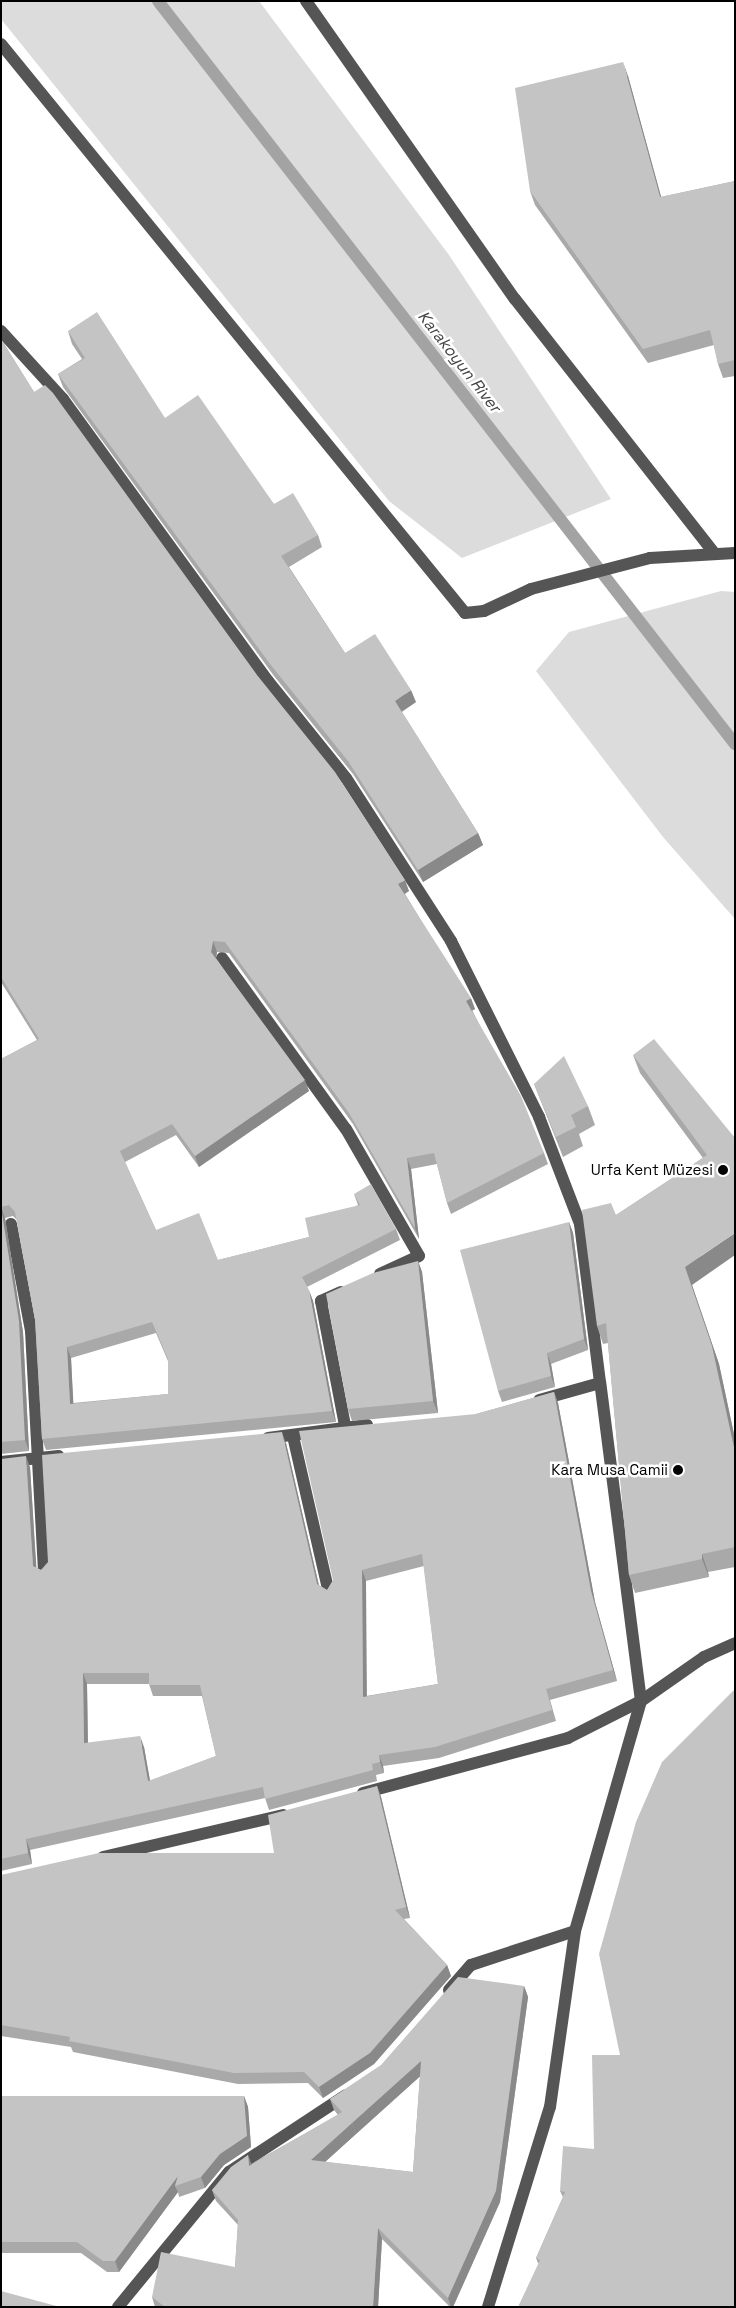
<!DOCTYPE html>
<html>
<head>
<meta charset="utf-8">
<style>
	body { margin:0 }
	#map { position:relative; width:736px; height:2308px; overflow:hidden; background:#fff; font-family:"Space Grotesk",sans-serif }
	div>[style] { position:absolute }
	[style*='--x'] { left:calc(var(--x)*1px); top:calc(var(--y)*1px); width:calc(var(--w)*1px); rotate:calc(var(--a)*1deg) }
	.green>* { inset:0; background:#dcdcdc }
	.stream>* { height:12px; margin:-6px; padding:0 6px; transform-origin:6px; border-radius:6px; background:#a3a3a3 }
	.minor>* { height:12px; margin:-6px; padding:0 6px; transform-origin:6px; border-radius:6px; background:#555 }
	.wall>* { inset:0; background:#a9a9a9 }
	.shaded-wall>* { inset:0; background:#898989 }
	.building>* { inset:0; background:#c4c4c4 }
	.dots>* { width:14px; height:14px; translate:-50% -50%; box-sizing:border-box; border:2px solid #fff; border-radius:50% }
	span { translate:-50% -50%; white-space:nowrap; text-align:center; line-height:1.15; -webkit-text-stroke:5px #fff; paint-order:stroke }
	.poi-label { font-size:15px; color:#000 }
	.right { translate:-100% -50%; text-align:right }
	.water-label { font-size:16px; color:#444; font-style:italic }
	.frame { position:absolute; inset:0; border:2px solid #000; pointer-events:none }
</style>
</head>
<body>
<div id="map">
	<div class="green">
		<i style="clip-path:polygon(1px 1px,259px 1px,449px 255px,611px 499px,462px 558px,389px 501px,1px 19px)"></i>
		<i style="clip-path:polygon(721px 591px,735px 592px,735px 919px,663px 837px,536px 671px,569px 632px)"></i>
	</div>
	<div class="stream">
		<i style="--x:158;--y:1;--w:941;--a:52.17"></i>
	</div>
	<div class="minor">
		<i style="--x:306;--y:1;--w:364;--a:55"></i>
		<i style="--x:515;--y:299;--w:324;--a:51.9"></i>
		<i style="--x:1;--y:44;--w:734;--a:50.8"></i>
		<i style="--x:465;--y:613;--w:19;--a:-6"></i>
		<i style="--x:484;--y:611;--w:52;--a:-25.1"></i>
		<i style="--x:531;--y:589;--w:123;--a:-14.6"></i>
		<i style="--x:650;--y:558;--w:85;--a:-3.4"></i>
		<i style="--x:1;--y:331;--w:92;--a:47.6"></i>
		<i style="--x:63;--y:399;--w:349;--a:54"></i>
		<i style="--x:268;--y:681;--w:124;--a:51.2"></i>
		<i style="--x:346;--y:778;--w:194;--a:57.2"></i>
		<i style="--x:451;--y:941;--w:197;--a:63.4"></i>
		<i style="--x:539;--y:1117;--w:115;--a:69"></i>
		<i style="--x:580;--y:1224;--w:160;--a:82.8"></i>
		<i style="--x:222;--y:958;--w:211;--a:54.1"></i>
		<i style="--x:346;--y:1129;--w:146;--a:60.1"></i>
		<i style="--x:419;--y:1256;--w:43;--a:155.2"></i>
		<i style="--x:11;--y:1224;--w:109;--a:79.4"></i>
		<i style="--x:31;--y:1331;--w:242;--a:86.9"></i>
		<i style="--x:341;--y:1292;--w:22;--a:156"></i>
		<i style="--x:321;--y:1301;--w:127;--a:79.1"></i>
		<i style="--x:293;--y:1436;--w:161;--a:77.1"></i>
		<i style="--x:268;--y:1438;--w:100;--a:-7.5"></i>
		<i style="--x:1;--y:1462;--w:58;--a:-5.9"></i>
		<i style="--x:363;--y:1793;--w:212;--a:-15"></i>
		<i style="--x:568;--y:1738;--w:82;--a:-26.9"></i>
		<i style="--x:641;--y:1701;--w:77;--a:-34.9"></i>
		<i style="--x:704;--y:1657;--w:34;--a:-24"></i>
		<i style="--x:103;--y:1857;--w:185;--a:-13.1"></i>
		<i style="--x:449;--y:1990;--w:33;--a:-49"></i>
		<i style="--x:471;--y:1965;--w:109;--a:-18.1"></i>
		<i style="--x:118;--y:2307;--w:175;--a:-50.6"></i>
		<i style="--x:229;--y:2172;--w:140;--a:-33.3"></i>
		<i style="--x:488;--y:2307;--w:209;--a:-72.8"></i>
		<i style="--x:550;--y:2107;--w:178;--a:-81.9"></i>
		<i style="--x:575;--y:1931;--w:239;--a:-74"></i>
		<i style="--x:641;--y:1701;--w:321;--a:-97.3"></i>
		<i style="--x:600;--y:1383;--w:63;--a:164.4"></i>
	</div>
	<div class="wall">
		<i style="clip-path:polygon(628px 76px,661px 197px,735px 181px,735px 376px,723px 378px,718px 364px,714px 345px,648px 363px,535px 205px,530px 191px)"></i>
		<i style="clip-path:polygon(68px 331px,165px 418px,274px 504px,318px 535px,322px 547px,289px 567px,345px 653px,416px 702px,402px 712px,478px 833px,483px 845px,423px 882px,353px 774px,274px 676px,63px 387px,58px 374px,82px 359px,72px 344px)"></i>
		<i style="clip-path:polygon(evenodd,1px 339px,34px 392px,409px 891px,405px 894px,475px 1009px,472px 1010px,544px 1153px,548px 1164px,451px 1214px,447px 1203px,437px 1164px,411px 1169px,419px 1239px,353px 1124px,229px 953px,217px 952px,216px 958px,309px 1091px,199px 1167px,176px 1135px,125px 1162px,156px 1230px,218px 1260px,309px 1237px,358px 1205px,354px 1194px,396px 1229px,400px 1240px,307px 1287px,313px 1301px,336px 1422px,46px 1450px,42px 1439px,35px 1319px,17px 1220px,13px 1216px,5px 1218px,23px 1332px,29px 1451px,1px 1454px,1px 1059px,37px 1040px,1px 982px,1px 339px,156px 1333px,168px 1361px,168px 1394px,73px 1403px,71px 1358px,156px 1333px)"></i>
		<i style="clip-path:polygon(633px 1055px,735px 1138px,692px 1285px,719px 1364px,735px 1439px,735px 1567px,708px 1572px,709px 1577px,635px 1593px,629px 1575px,608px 1343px,603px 1344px,597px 1326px,616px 1215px,703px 1158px,640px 1073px)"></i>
		<i style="clip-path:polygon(534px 1084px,588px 1106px,595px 1125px,579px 1134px,583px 1146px,563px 1157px)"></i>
		<i style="clip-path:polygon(569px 1222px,573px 1233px,588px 1350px,551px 1364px,555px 1387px,502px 1402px,498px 1391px)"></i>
		<i style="clip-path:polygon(418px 1261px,422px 1272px,438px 1413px,352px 1421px,348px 1409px)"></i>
		<i style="clip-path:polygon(evenodd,554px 1392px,558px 1403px,595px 1602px,617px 1681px,550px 1700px,556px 1721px,439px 1758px,383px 1766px,384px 1773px,376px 1775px,377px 1781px,269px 1810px,265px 1798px,30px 1850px,32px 1864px,1px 1871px,1px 1459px,30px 1467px,36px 1568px,41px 1570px,286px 1443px,319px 1585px,327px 1590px,476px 1414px,554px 1392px,424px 1566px,438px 1684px,366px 1696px,366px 1581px,424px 1566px,554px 1392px,87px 1684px,149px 1684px,153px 1696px,202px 1696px,216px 1756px,150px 1781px,144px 1747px,88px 1743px,87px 1684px)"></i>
		<i style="clip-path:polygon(377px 1786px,381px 1797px,410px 1918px,404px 1919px,447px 1965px,451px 1976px,374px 2064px,323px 2098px,308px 2083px,238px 2084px,73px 2052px,71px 2047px,1px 2036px,1px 1875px,274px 1853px)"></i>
		<i style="clip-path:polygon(evenodd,524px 1986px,528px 1997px,500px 2202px,453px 2307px,450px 2307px,382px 2239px,378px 2307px,155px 2307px,152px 2297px,235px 2267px,238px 2225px,216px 2201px,212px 2190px,248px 2155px,251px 2164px,338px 2115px,334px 2110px,330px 2099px,524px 1986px,420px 2076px,413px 2172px,325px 2162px,356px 2134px,355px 2133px,356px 2134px,420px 2076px)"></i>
		<i style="clip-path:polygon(620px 2055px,735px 2307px,538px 2263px,536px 2258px,563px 2197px,560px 2191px,594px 2149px)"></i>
		<i style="clip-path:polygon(1px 2096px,244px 2096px,248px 2107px,251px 2147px,224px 2165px,205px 2188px,179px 2197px,178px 2192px,119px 2272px,107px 2272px,81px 2253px,1px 2253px)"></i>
	</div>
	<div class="shaded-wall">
		<i style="clip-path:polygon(623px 62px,628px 76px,665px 211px,660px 197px)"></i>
		<i style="clip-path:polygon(411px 690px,416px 702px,399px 713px,395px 701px)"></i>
		<i style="clip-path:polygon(478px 833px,483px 845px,423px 882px,418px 870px)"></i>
		<i style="clip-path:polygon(405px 880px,409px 891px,402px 895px,398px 884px)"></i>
		<i style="clip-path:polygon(213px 941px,217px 952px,215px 963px,211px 952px)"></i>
		<i style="clip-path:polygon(471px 998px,475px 1009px,470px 1012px,466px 1001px)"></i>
		<i style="clip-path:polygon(305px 1080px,309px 1091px,199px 1167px,195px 1156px)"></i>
		<i style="clip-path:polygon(407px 1158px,411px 1169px,419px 1239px,415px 1228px)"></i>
		<i style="clip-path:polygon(1px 1207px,5px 1218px,23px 1332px,29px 1451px,25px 1440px)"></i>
		<i style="clip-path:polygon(569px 1222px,573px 1233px,588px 1350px,584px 1339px)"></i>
		<i style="clip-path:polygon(735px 1233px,735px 1255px,692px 1285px,719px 1364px,735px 1439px,735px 1452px,685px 1267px)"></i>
		<i style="clip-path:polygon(418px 1261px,422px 1272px,438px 1413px,433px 1401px)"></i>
		<i style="clip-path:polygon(309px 1290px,313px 1301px,336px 1422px,332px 1411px)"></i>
		<i style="clip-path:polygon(67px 1347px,71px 1358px,74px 1415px,70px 1404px)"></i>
		<i style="clip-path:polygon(547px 1353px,551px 1364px,555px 1387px,551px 1376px)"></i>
		<i style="clip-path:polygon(554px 1392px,558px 1403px,595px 1602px,617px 1681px,613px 1670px,591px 1591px)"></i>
		<i style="clip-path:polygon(282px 1432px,286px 1443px,321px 1595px,317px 1584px)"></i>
		<i style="clip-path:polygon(26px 1456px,30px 1467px,37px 1577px,33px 1566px)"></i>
		<i style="clip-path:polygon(702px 1554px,708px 1572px,709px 1577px,702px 1559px)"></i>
		<i style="clip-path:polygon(362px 1570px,366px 1581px,367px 1708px,363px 1697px)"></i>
		<i style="clip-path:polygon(83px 1673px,87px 1684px,88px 1754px,84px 1743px)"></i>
		<i style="clip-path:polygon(140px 1736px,144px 1747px,152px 1792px,148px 1781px)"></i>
		<i style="clip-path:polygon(379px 1755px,383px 1766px,384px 1773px,380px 1762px)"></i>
		<i style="clip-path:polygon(377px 1786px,381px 1797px,410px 1918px,406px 1907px)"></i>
		<i style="clip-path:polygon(26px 1839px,30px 1850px,32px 1864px,28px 1853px)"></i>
		<i style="clip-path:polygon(447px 1965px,451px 1976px,374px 2064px,323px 2098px,319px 2087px)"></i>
		<i style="clip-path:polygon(524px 1986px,528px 1997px,500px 2202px,453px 2307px,451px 2307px,448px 2298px)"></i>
		<i style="clip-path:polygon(421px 2061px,425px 2072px,356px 2134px,352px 2123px)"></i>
		<i style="clip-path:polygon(244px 2096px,248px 2107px,251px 2147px,224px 2165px,205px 2188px,201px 2177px)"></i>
		<i style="clip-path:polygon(352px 2123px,356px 2134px,315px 2171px,311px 2160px)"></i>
		<i style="clip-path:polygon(248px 2155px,252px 2166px,249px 2166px)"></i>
		<i style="clip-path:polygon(178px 2176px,175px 2186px,178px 2192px,119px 2272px,115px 2261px)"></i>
		<i style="clip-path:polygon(378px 2228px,382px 2239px,378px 2307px,373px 2307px)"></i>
	</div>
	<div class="building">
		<i style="clip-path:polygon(623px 62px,660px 197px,735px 181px,735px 360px,718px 364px,710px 330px,643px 349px,530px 191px,515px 88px)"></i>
		<i style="clip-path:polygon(97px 312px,165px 418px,198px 395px,274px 504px,293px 493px,318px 535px,281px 556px,345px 653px,375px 634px,411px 690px,395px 701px,478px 833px,418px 870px,348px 761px,270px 664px,58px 374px,85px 358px,68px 331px)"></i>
		<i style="clip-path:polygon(evenodd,1px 339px,34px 392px,45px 385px,53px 393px,257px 675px,335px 772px,405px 880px,398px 884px,471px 998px,466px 1001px,521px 1096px,544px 1153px,447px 1203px,434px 1153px,407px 1158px,415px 1228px,349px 1113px,225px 942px,213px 941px,211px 952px,305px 1080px,195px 1156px,172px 1124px,120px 1151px,156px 1230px,199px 1213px,218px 1260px,309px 1237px,305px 1218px,360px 1205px,354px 1194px,371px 1184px,396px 1229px,302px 1277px,309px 1290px,332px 1411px,42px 1439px,35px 1319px,15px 1212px,9px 1205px,1px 1207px,19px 1321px,25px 1440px,1px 1442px,1px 1059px,39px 1039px,1px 977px,1px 339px,152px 1322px,168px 1359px,168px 1394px,70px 1404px,67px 1347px,152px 1322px)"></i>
		<i style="clip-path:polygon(654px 1039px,735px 1138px,735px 1233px,685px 1267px,712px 1346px,735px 1452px,735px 1547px,702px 1554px,702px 1559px,629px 1575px,606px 1323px,597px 1326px,582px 1210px,611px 1203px,616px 1215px,707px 1155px,633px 1055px)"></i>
		<i style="clip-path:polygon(564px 1056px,588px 1106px,571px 1115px,576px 1127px,556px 1137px,534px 1084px)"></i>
		<i style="clip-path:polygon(569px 1222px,584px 1339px,547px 1353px,551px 1376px,498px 1391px,460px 1250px)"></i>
		<i style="clip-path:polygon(418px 1261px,433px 1401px,348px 1409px,326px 1294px,373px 1273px)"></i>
		<i style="clip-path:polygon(evenodd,554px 1392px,591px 1591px,613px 1670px,546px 1689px,552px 1710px,435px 1747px,379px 1755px,380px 1762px,372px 1764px,373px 1770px,265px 1799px,263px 1787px,26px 1839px,28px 1853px,1px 1859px,1px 1459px,26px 1456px,33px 1566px,41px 1570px,48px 1562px,42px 1455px,282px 1432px,317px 1584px,327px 1590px,333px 1580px,299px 1431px,476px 1414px,554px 1392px,422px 1554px,438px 1684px,363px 1697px,362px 1570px,422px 1554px,554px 1392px,83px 1673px,149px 1673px,149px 1685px,200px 1685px,216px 1756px,148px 1781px,140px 1736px,84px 1743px,83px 1673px)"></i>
		<i style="clip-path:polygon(735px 1689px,735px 2307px,518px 2307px,540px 2260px,536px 2258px,565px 2192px,560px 2191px,563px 2146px,594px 2149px,592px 2055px,620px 2055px,599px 1954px,636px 1822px,662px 1762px)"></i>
		<i style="clip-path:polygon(377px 1786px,406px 1907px,395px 1910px,447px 1965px,370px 2053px,319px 2087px,304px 2072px,234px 2073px,69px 2041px,70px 2037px,1px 2025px,1px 1875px,99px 1853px,274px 1853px,268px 1815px)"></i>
		<i style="clip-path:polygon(evenodd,458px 1977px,524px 1986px,496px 2191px,448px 2298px,378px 2228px,373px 2307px,165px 2307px,152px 2297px,161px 2252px,235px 2267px,238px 2220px,212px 2190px,231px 2167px,248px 2155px,249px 2166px,342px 2112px,330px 2099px,381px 2065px,458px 1977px,421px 2061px,413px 2172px,311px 2160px,352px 2123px,349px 2119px,352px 2123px,421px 2061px)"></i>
		<i style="clip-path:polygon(1px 2096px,244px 2096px,247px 2136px,220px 2154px,201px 2177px,175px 2186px,178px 2176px,115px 2261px,103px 2261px,77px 2242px,1px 2242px)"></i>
		<i style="clip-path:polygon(1px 2291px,60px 2307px,1px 2307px)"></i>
	</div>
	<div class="dots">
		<i style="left:723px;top:1170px;background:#000"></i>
		<i style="left:678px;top:1470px;background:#000"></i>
	</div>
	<div class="poi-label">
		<span class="right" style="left:713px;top:1170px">Urfa Kent Müzesi</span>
		<span class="right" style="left:668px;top:1470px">Kara Musa Camii</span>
	</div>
	<div class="water-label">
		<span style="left:459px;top:362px;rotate:52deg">Karakoyun River</span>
	</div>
	<div class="frame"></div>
</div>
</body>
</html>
